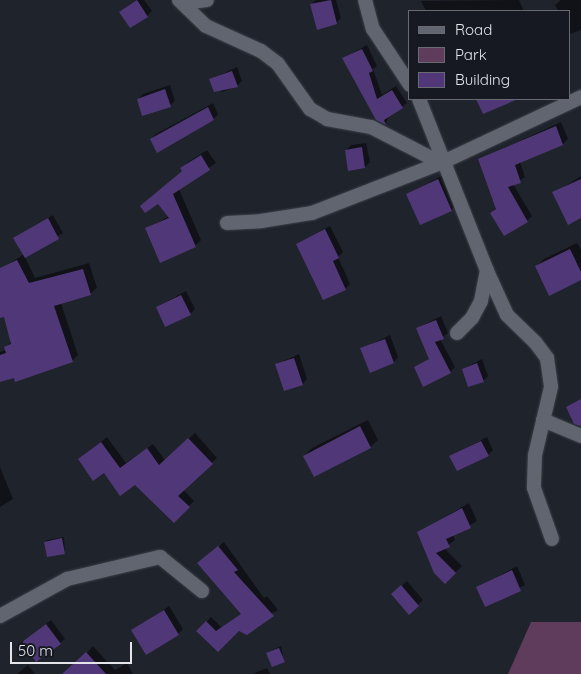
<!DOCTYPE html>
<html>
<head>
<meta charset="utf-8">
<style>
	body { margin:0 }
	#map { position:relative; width:581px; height:674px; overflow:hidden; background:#1f232c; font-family:Quicksand,sans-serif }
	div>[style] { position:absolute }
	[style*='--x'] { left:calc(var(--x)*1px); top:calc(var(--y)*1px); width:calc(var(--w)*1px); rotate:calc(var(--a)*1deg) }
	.green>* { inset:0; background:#5f3b5c }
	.shadow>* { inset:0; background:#0007 }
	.building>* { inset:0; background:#503878 }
	.roads { filter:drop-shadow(0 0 1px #3d4048) drop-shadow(0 0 1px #3d4048) }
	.minor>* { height:14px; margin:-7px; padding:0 7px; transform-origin:7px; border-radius:7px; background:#60656f }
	span { translate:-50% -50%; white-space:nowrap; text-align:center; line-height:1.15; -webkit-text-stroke:4.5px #161922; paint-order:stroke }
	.legend { position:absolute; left:408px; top:10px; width:162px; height:90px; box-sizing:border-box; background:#161922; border:1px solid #686b72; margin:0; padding:6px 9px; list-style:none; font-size:15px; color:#e3e5eb }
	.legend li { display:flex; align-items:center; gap:10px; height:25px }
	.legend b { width:25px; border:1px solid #686b72 }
	.scale { position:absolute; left:10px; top:642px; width:122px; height:22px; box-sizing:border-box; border:2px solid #e3e5eb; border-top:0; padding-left:6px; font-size:15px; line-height:18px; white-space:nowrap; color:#e3e5eb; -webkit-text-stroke:4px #161922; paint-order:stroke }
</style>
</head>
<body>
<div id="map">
	<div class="green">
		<i style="clip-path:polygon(531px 622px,581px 622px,581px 674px,508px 674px)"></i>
	</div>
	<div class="shadow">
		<i style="clip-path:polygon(137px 0,144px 0,152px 11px,147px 16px,121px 12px)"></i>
		<i style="clip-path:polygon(316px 0,336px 0,341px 18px,336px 23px,311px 4px)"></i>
		<i style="clip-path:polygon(519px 0,524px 11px,426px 11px,421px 1px)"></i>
		<i style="clip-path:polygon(561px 0,581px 0,581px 30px,570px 34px,570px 11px,558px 11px,555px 5px)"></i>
		<i style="clip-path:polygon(367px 45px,377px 66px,373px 69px,382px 95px,396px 86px,407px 103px,389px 116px,386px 123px,377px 119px,344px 58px)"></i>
		<i style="clip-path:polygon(237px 67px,242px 81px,237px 86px,222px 92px,210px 80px)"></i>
		<i style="clip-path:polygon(170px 85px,175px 101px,170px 105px,138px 99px,143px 94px)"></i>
		<i style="clip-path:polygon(213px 103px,218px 114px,214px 119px,158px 151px,151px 139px,156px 134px)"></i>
		<i style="clip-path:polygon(561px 122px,568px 139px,563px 144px,520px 162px,525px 177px,513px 184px,532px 216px,527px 221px,491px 213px,497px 207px,480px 159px)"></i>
		<i style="clip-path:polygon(366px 143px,370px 162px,365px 167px,346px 150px,351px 145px)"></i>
		<i style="clip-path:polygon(207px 150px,216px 163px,179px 189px,201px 240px,195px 246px,147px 229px,169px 216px,158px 203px,141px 206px,183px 170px,188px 162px)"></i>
		<i style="clip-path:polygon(443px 175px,456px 205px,451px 210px,408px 194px)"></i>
		<i style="clip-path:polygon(581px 176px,581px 217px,554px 193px)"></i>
		<i style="clip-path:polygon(53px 215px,63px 233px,25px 257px,35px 278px,89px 263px,97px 288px,90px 294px,61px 303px,78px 355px,72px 361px,15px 376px,0 373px,0 352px,6px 350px,11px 341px,4px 316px,0 317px,0 294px,6px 266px,24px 254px,15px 238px)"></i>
		<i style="clip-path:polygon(330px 226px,343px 252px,338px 257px,350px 284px,345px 289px,297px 244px)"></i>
		<i style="clip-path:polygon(577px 243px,581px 250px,581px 279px,536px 267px,544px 259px)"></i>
		<i style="clip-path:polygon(186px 291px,195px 309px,190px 314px,157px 307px)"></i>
		<i style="clip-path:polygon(441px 316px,448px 333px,440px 339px,455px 367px,450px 372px,415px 368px,430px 358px,417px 328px)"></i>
		<i style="clip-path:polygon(390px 335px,398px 357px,394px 362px,362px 349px)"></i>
		<i style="clip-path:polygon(299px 354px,307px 379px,303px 384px,277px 364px)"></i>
		<i style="clip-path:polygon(482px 359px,488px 376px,483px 381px,463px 369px)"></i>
		<i style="clip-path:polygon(368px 420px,378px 440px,370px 447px,304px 456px,312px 448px)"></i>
		<i style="clip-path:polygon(195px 433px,217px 458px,183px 489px,194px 501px,174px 521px,135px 484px,80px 459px,107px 437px,126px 463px,153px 444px,165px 460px)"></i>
		<i style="clip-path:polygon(487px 437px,493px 450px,488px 455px,451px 457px)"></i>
		<i style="clip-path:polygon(0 467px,13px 499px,0 507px)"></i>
		<i style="clip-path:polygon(469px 503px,477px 521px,453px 535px,455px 540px,444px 548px,462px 566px,445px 582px,418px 532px)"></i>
		<i style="clip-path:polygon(64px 537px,65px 553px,45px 542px,47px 540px)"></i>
		<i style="clip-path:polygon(224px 542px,264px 598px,267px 596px,278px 610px,239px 630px,218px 651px,198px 631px,211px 617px,222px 628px,242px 614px,204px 559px)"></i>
		<i style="clip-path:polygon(517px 566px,525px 585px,486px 605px,478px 587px)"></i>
		<i style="clip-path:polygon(407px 581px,423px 600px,409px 613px,397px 590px)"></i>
		<i style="clip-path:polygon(169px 606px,183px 629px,178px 634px,133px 631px)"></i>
		<i style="clip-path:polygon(51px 620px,65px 639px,60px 643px,23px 642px)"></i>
		<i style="clip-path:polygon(93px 646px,115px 670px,127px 663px,133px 674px,68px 674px)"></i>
		<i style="clip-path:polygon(281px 646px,284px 661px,267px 654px,269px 652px)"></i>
		<i style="clip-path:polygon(28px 665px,35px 674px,17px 674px)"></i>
		<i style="clip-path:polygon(267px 668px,270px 674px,252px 674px)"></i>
	</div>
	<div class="building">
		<i style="clip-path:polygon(137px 0,148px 17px,130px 28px,119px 12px)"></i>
		<i style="clip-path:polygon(331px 0,337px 24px,317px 30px,310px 4px)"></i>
		<i style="clip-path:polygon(362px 49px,373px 71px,369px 73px,377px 99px,392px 90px,403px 108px,384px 120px,386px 125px,376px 120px,342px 58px)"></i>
		<i style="clip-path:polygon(232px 71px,238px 87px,214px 92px,209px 79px)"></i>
		<i style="clip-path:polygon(165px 89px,171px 107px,142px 116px,137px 99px)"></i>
		<i style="clip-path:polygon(476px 99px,518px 99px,483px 114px)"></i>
		<i style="clip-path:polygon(208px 107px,214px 120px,157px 153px,150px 139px)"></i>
		<i style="clip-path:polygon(556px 126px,563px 145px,515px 165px,521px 183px,508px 187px,528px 222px,504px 236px,490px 213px,496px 209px,478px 159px)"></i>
		<i style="clip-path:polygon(362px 147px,365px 168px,348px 171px,345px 150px)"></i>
		<i style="clip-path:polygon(201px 155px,210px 170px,173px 194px,196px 247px,160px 263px,145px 228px,169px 218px,158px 204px,145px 213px,140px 206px,182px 171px,180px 168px)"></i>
		<i style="clip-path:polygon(438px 179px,452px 211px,420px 225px,406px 194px)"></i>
		<i style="clip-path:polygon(581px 179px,581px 218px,568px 225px,552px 192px)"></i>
		<i style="clip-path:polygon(48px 218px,59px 239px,25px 258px,13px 238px)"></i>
		<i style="clip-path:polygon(325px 229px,339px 258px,333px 261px,346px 290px,323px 300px,296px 244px)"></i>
		<i style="clip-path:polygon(570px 249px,581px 272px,581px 280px,549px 296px,535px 266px)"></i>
		<i style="clip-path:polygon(17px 260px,29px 283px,83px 269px,91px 295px,54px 306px,73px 362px,15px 382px,14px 378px,0 382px,0 355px,6px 353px,4px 347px,11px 344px,4px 317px,0 318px,0 268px)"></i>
		<i style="clip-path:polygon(181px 295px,191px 315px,165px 327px,156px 307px)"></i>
		<i style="clip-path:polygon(436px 320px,444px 339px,435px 342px,451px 373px,423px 387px,414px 367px,429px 359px,416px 328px)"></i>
		<i style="clip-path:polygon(385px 339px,394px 363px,370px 373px,360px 348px)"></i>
		<i style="clip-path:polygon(294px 358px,303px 385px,284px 391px,275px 364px)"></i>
		<i style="clip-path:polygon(477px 363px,484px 382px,468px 387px,462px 369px)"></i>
		<i style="clip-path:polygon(581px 399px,581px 426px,574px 424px,566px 407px)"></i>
		<i style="clip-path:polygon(360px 426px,371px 448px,314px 477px,303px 456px)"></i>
		<i style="clip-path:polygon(188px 438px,213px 464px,178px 496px,190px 507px,174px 523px,135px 485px,120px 496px,104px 473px,93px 481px,78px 459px,101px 442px,120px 468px,147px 448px,159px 465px)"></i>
		<i style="clip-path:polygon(481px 441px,489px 456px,457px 471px,449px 456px)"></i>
		<i style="clip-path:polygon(462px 508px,471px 528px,446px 539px,450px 547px,436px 553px,456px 573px,445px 584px,434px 573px,417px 532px)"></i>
		<i style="clip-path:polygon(62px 538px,65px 554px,47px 557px,44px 542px)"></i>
		<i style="clip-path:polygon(218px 546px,238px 570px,234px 572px,274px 616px,247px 635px,239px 631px,218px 652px,196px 631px,206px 621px,216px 631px,241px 614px,197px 563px)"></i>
		<i style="clip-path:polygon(512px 570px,521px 591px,485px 607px,476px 587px)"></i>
		<i style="clip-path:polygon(401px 585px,419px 606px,409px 615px,391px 594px)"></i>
		<i style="clip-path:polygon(164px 610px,179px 635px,146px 655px,131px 630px)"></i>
		<i style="clip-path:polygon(46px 624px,61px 644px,36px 662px,22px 642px)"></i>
		<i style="clip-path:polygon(279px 648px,285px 662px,272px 667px,266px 653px)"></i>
		<i style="clip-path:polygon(86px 652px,106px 674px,62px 674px)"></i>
	</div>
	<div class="roads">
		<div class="minor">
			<i style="--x:179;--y:0;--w:37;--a:44"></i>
			<i style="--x:206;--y:26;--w:60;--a:24.4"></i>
			<i style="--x:261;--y:51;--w:21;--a:37"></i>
			<i style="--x:278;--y:64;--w:55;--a:54.6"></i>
			<i style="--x:310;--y:109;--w:20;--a:30"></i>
			<i style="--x:327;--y:119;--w:45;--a:10.3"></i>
			<i style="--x:371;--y:127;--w:79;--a:27.2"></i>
			<i style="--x:365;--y:0;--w:30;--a:75"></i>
			<i style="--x:373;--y:29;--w:67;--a:56.5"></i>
			<i style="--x:183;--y:3;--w:24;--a:-7"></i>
			<i style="--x:419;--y:99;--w:185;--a:68.4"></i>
			<i style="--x:227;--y:223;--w:34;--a:-3"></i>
			<i style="--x:261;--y:221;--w:52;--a:-8.9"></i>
			<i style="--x:312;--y:213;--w:138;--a:-21.2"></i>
			<i style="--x:441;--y:163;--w:155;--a:-25.2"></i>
			<i style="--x:457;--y:333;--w:21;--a:-45"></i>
			<i style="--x:472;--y:318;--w:19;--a:-62"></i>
			<i style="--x:481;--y:301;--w:31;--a:-79"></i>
			<i style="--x:487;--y:271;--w:48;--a:65.6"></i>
			<i style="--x:507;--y:315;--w:39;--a:44"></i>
			<i style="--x:535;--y:342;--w:20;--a:53"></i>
			<i style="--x:547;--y:358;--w:29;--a:82"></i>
			<i style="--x:551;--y:387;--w:70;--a:103.2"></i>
			<i style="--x:535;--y:455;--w:33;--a:92"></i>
			<i style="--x:534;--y:488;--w:54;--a:70.6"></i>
			<i style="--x:543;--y:420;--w:41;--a:22.8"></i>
			<i style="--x:0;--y:616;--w:77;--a:-28.9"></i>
			<i style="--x:67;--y:579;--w:96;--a:-13.3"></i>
			<i style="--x:160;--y:557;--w:54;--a:39"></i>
		</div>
	</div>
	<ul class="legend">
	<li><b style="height:6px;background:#60656f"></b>Road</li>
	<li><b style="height:14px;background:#5f3b5c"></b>Park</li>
	<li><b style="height:14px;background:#503878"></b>Building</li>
	</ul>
	<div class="scale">50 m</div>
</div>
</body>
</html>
